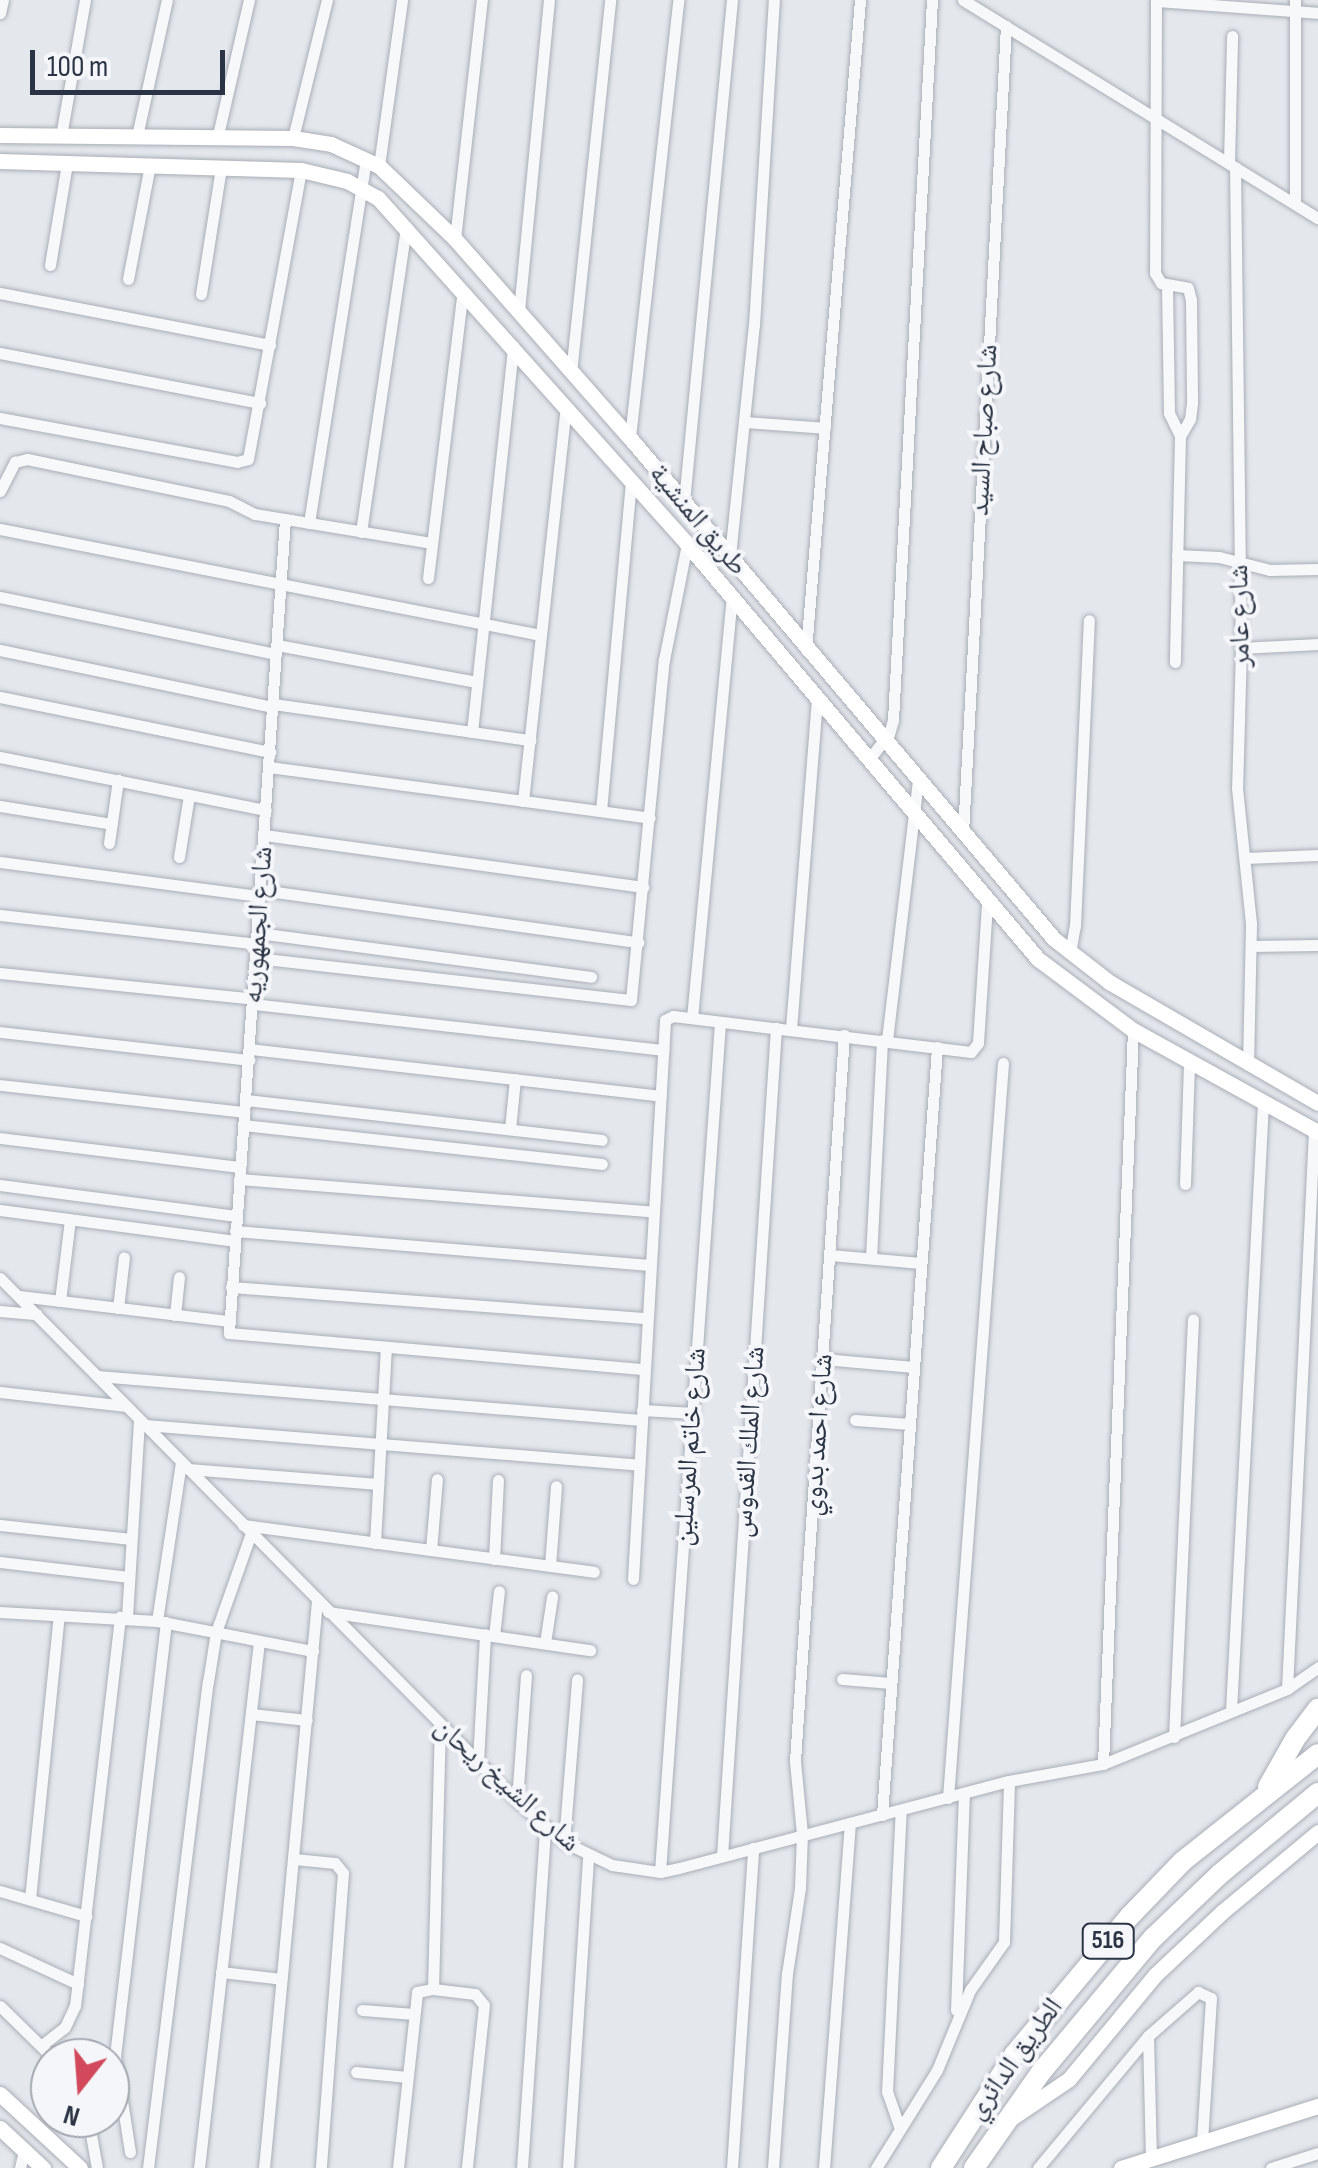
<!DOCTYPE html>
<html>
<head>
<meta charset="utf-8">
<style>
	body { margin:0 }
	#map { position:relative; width:1318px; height:2168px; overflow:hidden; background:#e4e7ec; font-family:"Sofia Sans Condensed","Noto Naskh Arabic",sans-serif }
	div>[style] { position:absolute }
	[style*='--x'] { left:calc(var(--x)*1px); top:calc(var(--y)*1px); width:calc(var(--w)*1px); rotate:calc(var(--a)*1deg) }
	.roads { filter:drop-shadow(0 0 2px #a9aeb7) drop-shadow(0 0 2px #a9aeb7) }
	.street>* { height:11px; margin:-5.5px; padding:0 5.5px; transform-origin:5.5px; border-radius:5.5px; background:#f7f8fa }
	.secondary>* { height:15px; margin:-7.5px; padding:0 7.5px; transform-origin:7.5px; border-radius:7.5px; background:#fff }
	.highway>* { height:20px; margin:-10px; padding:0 10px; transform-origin:10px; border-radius:10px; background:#fff }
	span { translate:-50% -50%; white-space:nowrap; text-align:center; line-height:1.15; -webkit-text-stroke:8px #f4f6f9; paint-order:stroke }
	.shield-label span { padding:2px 8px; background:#f4f6f9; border:2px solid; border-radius:8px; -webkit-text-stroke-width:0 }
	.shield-label { font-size:25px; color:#2b3445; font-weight:700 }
	.street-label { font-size:28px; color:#2b3445 }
	.north { position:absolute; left:30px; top:2038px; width:100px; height:100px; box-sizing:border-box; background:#f4f6f9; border:2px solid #a4a8b1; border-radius:50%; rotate:197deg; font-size:28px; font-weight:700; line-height:40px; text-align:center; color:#2b3445 }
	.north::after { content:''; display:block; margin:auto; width:35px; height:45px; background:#d1495b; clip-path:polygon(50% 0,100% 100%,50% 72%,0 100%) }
	.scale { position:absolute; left:30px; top:50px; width:195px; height:45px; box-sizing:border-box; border:5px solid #2b3445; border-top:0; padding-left:12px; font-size:30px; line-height:35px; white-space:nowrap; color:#2b3445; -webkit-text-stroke:8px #f4f6f9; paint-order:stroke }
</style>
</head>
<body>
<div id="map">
	<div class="roads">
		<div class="street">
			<i style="--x:963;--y:0;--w:417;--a:31.6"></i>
			<i style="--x:1156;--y:0;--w:273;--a:90.2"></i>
			<i style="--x:1155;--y:273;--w:12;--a:59"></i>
			<i style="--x:1161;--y:283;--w:27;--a:10"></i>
			<i style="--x:1188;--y:288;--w:12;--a:76"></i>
			<i style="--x:1191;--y:300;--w:103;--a:89.4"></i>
			<i style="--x:1192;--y:403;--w:16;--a:97"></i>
			<i style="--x:1190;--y:419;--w:20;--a:120"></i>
			<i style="--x:1180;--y:436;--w:226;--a:91.3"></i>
			<i style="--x:1156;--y:1;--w:162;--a:4.2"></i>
			<i style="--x:0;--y:13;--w:13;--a:-77"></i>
			<i style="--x:218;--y:135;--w:139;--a:-77.1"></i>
			<i style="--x:61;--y:136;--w:138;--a:-80"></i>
			<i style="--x:137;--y:136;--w:139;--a:-77.6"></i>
			<i style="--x:293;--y:138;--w:142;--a:-76.2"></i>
			<i style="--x:1229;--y:163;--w:127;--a:-88.6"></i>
			<i style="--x:379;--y:166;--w:168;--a:-82.1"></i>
			<i style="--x:1235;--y:167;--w:481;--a:89.3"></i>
			<i style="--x:1241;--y:648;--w:140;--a:91.6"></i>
			<i style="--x:1237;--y:788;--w:137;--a:84.1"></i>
			<i style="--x:1251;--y:924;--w:141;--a:91.2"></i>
			<i style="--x:1295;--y:203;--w:203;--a:-90"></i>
			<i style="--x:455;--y:239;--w:241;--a:-83.6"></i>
			<i style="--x:50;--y:265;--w:103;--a:-80.5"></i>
			<i style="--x:128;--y:279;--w:116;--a:-79.1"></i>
			<i style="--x:1167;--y:285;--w:128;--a:89.1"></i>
			<i style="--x:1169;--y:413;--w:25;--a:64"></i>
			<i style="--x:0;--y:293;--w:275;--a:10.9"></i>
			<i style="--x:201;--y:294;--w:128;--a:-81"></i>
			<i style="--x:519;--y:311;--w:312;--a:-84.5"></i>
			<i style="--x:0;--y:353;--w:265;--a:10.9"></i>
			<i style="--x:571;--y:373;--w:375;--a:-84"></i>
			<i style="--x:0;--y:418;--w:241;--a:10.5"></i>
			<i style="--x:237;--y:462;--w:11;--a:-15"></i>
			<i style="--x:248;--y:459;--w:294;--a:-79.6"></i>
			<i style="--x:744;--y:422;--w:81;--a:4.2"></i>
			<i style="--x:630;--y:438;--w:441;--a:-83.7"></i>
			<i style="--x:0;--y:491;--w:33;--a:-63"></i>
			<i style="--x:15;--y:462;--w:12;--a:-14"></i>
			<i style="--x:27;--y:459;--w:206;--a:11.7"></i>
			<i style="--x:229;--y:501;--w:29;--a:27"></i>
			<i style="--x:255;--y:514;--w:179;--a:9.3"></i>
			<i style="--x:684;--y:502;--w:504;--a:-84.54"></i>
			<i style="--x:285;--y:519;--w:816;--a:93.94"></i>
			<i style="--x:229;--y:1333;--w:417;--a:5"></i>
			<i style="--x:309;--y:523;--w:368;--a:-81.1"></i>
			<i style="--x:0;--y:529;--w:551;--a:11.09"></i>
			<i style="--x:361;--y:532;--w:309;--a:-81.6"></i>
			<i style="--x:1177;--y:555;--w:42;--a:2.7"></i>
			<i style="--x:1219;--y:557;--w:53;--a:14.3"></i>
			<i style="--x:1270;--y:570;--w:48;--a:-1.2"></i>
			<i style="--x:730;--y:556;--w:232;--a:-84.1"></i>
			<i style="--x:754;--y:325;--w:326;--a:-86.5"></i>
			<i style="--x:428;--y:578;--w:290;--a:-83.1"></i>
			<i style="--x:0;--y:597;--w:282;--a:11.7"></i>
			<i style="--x:277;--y:645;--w:203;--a:10.5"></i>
			<i style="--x:1241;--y:648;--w:77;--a:-3"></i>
			<i style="--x:0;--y:650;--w:279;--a:11.8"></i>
			<i style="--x:806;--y:650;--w:652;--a:-85.25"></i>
			<i style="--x:0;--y:697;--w:276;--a:11.5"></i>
			<i style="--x:273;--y:704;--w:260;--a:8"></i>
			<i style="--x:472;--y:732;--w:388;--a:-83.9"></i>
			<i style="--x:0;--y:757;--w:271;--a:11.3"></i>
			<i style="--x:870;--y:758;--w:31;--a:-52"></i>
			<i style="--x:889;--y:734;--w:15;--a:-74"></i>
			<i style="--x:893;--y:720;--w:721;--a:-86.9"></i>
			<i style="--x:269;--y:767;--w:384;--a:7.6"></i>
			<i style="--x:523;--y:801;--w:397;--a:-83.8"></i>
			<i style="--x:0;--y:806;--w:113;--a:9.1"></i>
			<i style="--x:601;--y:811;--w:332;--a:-84.8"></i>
			<i style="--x:963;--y:833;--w:808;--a:-86.95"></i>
			<i style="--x:264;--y:835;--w:383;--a:7.8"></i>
			<i style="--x:109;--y:843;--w:64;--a:-81.9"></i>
			<i style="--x:179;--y:857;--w:63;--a:-80.8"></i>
			<i style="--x:1245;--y:858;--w:73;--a:-2.4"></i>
			<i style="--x:0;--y:862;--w:262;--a:7.5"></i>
			<i style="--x:261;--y:890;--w:381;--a:7.9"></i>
			<i style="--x:0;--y:915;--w:259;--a:6.4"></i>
			<i style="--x:258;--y:933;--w:336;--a:7.5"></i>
			<i style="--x:1251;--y:946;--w:67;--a:-0.9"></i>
			<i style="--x:1070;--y:953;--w:27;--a:-80"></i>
			<i style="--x:1075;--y:926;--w:306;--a:-87.4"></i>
			<i style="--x:256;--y:958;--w:377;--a:6.4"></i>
			<i style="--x:631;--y:1000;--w:342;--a:-84.5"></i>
			<i style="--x:664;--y:660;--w:118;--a:-78.8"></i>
			<i style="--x:0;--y:973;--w:255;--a:5.8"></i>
			<i style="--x:253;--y:1004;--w:413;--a:6.4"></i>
			<i style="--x:692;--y:1018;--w:423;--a:-84.6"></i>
			<i style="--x:791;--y:1029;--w:332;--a:-85.5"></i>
			<i style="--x:0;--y:1032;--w:251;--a:6.4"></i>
			<i style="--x:887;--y:1040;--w:263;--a:-83.2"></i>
			<i style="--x:250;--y:1049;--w:413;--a:6.5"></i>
			<i style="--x:0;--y:1085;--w:246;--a:6.3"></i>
			<i style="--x:246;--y:1100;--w:358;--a:6.4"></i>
			<i style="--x:243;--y:1125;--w:361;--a:6.2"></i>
			<i style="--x:510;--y:1129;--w:50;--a:-84.3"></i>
			<i style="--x:0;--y:1138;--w:242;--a:6.9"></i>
			<i style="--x:239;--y:1179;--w:416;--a:4.5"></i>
			<i style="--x:1185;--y:1184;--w:122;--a:-88.1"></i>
			<i style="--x:0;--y:1185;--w:238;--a:7.5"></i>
			<i style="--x:0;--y:1210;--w:236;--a:7.5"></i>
			<i style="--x:235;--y:1231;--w:416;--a:4.7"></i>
			<i style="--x:830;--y:1255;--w:91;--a:5"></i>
			<i style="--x:871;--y:1258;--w:218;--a:-87.1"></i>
			<i style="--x:0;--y:1278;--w:735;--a:45.33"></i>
			<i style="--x:517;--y:1801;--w:62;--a:41.1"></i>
			<i style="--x:564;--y:1842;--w:53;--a:25.6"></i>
			<i style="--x:612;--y:1865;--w:49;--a:8.3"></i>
			<i style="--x:660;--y:1872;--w:19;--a:-12"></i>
			<i style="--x:679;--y:1868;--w:341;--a:-14.8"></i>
			<i style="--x:1009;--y:1781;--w:96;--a:-10.3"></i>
			<i style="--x:1103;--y:1764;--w:199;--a:-22.2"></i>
			<i style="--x:1287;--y:1689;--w:38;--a:-35"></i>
			<i style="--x:231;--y:1287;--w:417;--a:4.3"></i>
			<i style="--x:19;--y:1296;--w:210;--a:6.8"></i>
			<i style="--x:60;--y:1301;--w:82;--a:-83"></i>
			<i style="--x:118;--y:1308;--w:51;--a:-83.3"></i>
			<i style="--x:0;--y:1311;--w:37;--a:5"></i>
			<i style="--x:175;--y:1315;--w:38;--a:-84"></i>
			<i style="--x:823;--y:1359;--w:91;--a:5"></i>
			<i style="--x:97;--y:1376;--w:546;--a:4.62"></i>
			<i style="--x:0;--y:1392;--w:127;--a:6.3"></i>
			<i style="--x:642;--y:1410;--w:51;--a:3.4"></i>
			<i style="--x:855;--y:1420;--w:55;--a:4.2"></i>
			<i style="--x:145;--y:1425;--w:496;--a:4.6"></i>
			<i style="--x:188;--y:1469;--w:191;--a:4.5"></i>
			<i style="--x:0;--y:1525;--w:132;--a:6.1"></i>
			<i style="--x:243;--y:1525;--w:354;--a:7.6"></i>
			<i style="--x:375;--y:1543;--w:194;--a:-86.8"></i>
			<i style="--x:431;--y:1550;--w:71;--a:-85.2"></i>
			<i style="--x:494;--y:1559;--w:79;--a:-87.1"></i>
			<i style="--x:0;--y:1562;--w:130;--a:6.6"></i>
			<i style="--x:550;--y:1566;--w:80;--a:-85.7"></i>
			<i style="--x:633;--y:1579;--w:560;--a:-86.72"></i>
			<i style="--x:665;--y:1020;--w:9;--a:-27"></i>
			<i style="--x:673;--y:1016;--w:300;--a:6.9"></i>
			<i style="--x:971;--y:1052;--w:11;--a:-52"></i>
			<i style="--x:978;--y:1043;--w:140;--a:-86.3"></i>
			<i style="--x:0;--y:1612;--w:157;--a:3.3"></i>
			<i style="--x:157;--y:1621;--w:159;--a:10.9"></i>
			<i style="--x:328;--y:1612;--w:265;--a:8.3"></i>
			<i style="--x:127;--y:1617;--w:198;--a:-86.5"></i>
			<i style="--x:157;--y:1621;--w:161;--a:-81.4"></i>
			<i style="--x:494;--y:1636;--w:45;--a:-83.7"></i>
			<i style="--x:545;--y:1643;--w:47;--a:-81.3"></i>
			<i style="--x:842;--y:1679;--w:49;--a:4.7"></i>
			<i style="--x:1287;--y:1689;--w:560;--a:-87.23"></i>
			<i style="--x:1231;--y:1711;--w:610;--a:-86.99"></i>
			<i style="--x:251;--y:1714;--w:56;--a:6.1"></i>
			<i style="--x:1174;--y:1737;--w:418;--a:-87.4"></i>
			<i style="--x:478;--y:1761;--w:127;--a:-86.8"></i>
			<i style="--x:1103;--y:1764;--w:735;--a:-87.66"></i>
			<i style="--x:948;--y:1798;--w:737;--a:-85.72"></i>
			<i style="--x:517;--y:1801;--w:126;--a:-85.9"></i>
			<i style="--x:882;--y:1815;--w:770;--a:-85.9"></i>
			<i style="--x:564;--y:1842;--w:163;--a:-85.4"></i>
			<i style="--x:722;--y:1856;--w:830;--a:-86.27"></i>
			<i style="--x:294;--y:1859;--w:41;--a:5.6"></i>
			<i style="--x:335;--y:1863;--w:13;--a:51"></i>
			<i style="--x:343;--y:1873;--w:296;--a:94.3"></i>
			<i style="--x:660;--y:1872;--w:852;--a:-85.96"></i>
			<i style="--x:0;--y:1891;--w:90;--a:16.2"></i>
			<i style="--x:30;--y:1899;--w:285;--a:-84.2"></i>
			<i style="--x:0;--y:1948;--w:86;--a:24.8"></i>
			<i style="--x:221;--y:1972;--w:61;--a:6.5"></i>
			<i style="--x:433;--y:1989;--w:42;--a:6.8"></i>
			<i style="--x:475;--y:1994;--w:14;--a:51"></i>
			<i style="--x:484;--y:2005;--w:164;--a:96"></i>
			<i style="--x:0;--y:2006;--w:74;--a:44.5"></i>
			<i style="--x:362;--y:2010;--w:52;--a:4.4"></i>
			<i style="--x:956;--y:2010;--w:215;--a:-87.9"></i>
			<i style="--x:1148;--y:2036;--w:122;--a:88.6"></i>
			<i style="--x:42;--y:2045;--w:29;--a:-38"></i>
			<i style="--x:65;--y:2027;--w:23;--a:-65"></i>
			<i style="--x:75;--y:2006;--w:392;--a:-83.4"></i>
			<i style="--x:356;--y:2072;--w:51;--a:5.6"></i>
			<i style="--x:88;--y:2118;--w:51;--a:79.8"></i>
			<i style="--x:899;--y:2126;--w:36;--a:-109"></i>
			<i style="--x:887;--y:2092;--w:282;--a:-87.2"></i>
			<i style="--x:130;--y:2152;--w:97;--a:-98.9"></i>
			<i style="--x:115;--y:2056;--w:437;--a:-83.3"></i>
			<i style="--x:20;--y:2168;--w:18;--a:-77"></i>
			<i style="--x:148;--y:2168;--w:490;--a:-83"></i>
			<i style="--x:208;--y:1682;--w:51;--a:-80.9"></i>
			<i style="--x:216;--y:1632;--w:105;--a:-70.5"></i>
			<i style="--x:199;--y:2168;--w:530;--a:-83.5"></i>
			<i style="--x:264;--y:2168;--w:569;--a:-84.66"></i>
			<i style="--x:398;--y:2168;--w:177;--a:-83.8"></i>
			<i style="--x:417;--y:1992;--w:16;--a:-11"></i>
			<i style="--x:433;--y:1989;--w:263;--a:-88.5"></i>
			<i style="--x:522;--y:2168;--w:342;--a:-86.1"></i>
			<i style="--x:568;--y:2168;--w:312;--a:-86.3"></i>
			<i style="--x:732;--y:2168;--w:321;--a:-86.2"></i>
			<i style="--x:773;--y:2168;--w:195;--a:-85.9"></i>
			<i style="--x:787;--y:1974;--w:87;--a:-81.4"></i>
			<i style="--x:800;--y:1888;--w:54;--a:-87.9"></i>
			<i style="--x:802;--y:1834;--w:73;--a:-95.5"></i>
			<i style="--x:795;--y:1761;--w:728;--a:-86.14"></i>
			<i style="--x:824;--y:2168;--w:346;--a:-85.7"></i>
			<i style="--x:876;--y:2168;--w:115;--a:-58.1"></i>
			<i style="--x:937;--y:2070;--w:87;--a:-67.6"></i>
			<i style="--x:970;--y:1990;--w:59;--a:-54.7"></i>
			<i style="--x:1004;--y:1942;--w:161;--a:-88.2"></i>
			<i style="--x:1038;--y:2168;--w:172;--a:-50.2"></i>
			<i style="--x:1148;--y:2036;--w:67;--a:-41.3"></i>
			<i style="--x:1198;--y:1992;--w:14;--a:25"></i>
			<i style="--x:1211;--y:1998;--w:144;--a:93.6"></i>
			<i style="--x:1271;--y:2168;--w:49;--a:-17.7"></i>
		</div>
		<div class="secondary">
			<i style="--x:0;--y:135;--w:293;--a:0.6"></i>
			<i style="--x:293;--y:138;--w:38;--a:9"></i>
			<i style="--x:331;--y:144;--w:53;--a:24.6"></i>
			<i style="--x:379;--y:166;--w:105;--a:43.8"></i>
			<i style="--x:455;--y:239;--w:265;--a:48.7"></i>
			<i style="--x:630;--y:438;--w:656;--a:49.76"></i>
			<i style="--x:1054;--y:939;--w:70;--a:38"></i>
			<i style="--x:1109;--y:982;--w:241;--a:30.1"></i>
			<i style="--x:0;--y:161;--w:301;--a:1.7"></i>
			<i style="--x:301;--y:170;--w:47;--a:13.4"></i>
			<i style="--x:347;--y:181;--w:35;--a:29"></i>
			<i style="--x:378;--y:198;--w:464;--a:48.2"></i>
			<i style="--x:687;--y:544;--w:544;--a:49.78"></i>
			<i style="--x:1038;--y:959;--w:119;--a:36.8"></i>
			<i style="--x:1133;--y:1030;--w:211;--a:28.9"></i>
			<i style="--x:0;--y:2094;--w:109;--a:42.8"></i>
			<i style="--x:1010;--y:2119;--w:71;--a:-34.1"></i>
			<i style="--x:1069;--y:2079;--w:135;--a:-50.4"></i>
			<i style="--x:1155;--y:1975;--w:92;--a:-43.2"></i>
			<i style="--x:1222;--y:1912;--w:125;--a:-39.8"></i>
			<i style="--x:0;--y:2128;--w:59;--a:42.9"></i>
			<i style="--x:1121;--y:2168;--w:207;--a:-17.5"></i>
		</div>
		<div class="highway">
			<i style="--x:1268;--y:1787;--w:55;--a:-60.6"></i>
			<i style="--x:1295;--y:1739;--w:38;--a:-53"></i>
			<i style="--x:941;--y:2168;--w:135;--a:-57.1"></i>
			<i style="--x:1014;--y:2055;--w:181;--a:-50.2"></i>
			<i style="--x:1130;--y:1916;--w:76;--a:-46.1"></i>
			<i style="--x:1183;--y:1861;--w:172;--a:-38.4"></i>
			<i style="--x:974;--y:2168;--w:118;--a:-55"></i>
			<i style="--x:1042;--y:2071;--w:173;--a:-50.2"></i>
			<i style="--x:1153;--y:1938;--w:93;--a:-43.7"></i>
			<i style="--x:1220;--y:1874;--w:127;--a:-39.6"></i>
		</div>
	</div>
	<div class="shield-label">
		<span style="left:1108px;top:1941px">516</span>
	</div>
	<div class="street-label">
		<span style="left:984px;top:430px;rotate:-87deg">شارع صباح السيد</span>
		<span style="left:698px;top:520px;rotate:50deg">طريق المنشية</span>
		<span style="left:1240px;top:616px;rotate:-91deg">شارع عامر</span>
		<span style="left:258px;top:925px;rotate:-86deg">شارع الجمهوريه</span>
		<span style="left:818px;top:1435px;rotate:-86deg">شارع احمد بدوي</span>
		<span style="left:749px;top:1442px;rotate:-86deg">شارع الملك القدوس</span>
		<span style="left:690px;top:1447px;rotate:-86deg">شارع خاتم المرسلين</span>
		<span style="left:507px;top:1785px;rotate:42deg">شارع الشيخ ريحان</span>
		<span style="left:1015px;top:2059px;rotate:-54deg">الطريق الدائري</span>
	</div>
	<div class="north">N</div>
	<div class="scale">100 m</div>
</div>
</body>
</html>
